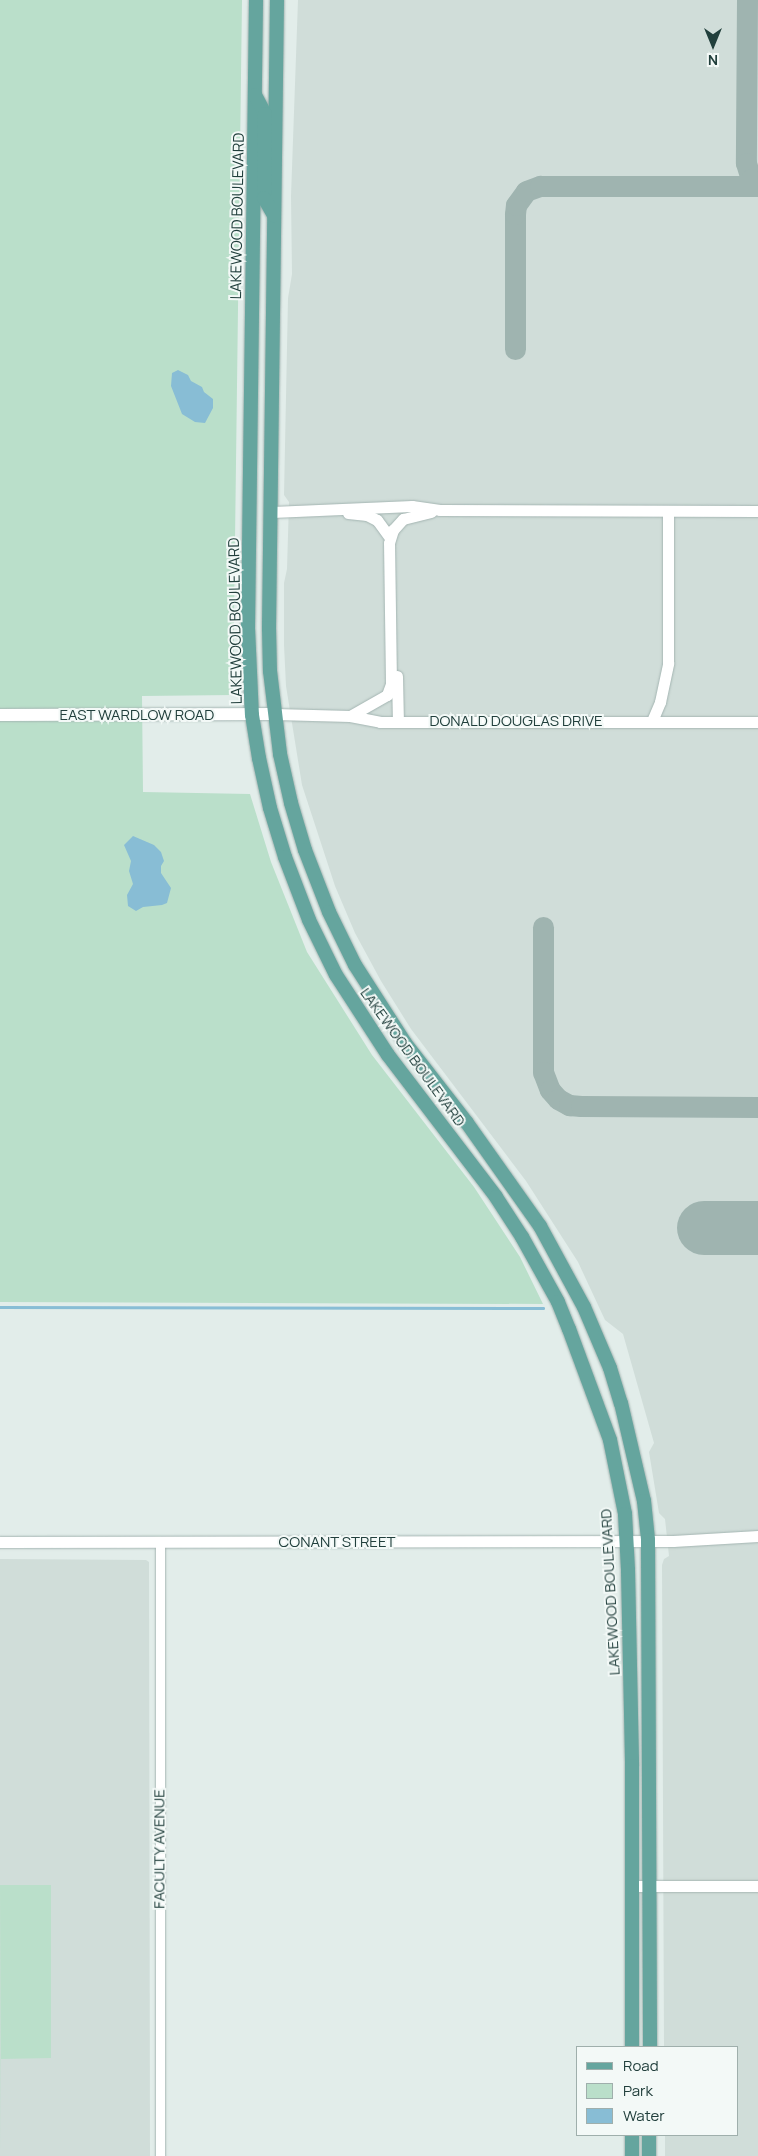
<!DOCTYPE html>
<html>
<head>
<meta charset="utf-8">
<style>
	body { margin:0 }
	#map { position:relative; width:758px; height:2156px; overflow:hidden; background:#e2edea; font-family:Manrope,sans-serif }
	div>[style] { position:absolute }
	[style*='--x'] { left:calc(var(--x)*1px); top:calc(var(--y)*1px); width:calc(var(--w)*1px); rotate:calc(var(--a)*1deg) }
	.built>* { inset:0; background:#d0ddd9 }
	.green>* { inset:0; background:#badfca }
	.water>* { inset:0; background:#88bdd5 }
	.stream>* { height:2.5px; margin:-1.25px; padding:0 1.25px; transform-origin:1.25px; border-radius:1.25px; background:#88bdd5 }
	.taxiway>* { height:21px; margin:-10.5px; padding:0 10.5px; transform-origin:10.5px; border-radius:10.5px; background:#9fb4b0 }
	.runway>* { height:54px; margin:-27px; padding:0 27px; transform-origin:27px; border-radius:27px; background:#9fb4b0 }
	.roads { filter:drop-shadow(0 0 1px #a4b5b2) drop-shadow(0 0 1px #a4b5b2) }
	.minor>* { height:9px; margin:-4.5px; padding:0 4.5px; transform-origin:4.5px; border-radius:4.5px; background:#fff }
	.tertiary>* { height:11px; margin:-5.5px; padding:0 5.5px; transform-origin:5.5px; border-radius:5.5px; background:#fff }
	.secondary>* { height:12px; margin:-6px; padding:0 6px; transform-origin:6px; border-radius:6px; background:#fff }
	.primary>* { height:14px; margin:-7px; padding:0 7px; transform-origin:7px; border-radius:7px; background:#65a59e }
	span { translate:-50% -50%; white-space:nowrap; text-align:center; line-height:1.15; -webkit-text-stroke:4px #f3f9f7; paint-order:stroke }
	.street-label { font-size:15px; color:#213f3c }
	.legend { position:absolute; left:576px; top:2046px; width:162px; height:90px; box-sizing:border-box; background:#f3f9f7; border:1px solid #9fafac; margin:0; padding:6px 9px; list-style:none; font-size:15px; color:#213f3c }
	.legend li { display:flex; align-items:center; gap:10px; height:25px }
	.legend b { width:25px; border:1px solid #9fafac }
	.north { position:absolute; left:688px; top:20px; width:50px; height:50px; -webkit-text-stroke:4px #f3f9f7; paint-order:stroke; rotate:180deg; font-size:14px; font-weight:700; line-height:20px; text-align:center; color:#213f3c }
	.north::after { content:''; display:block; margin:auto; width:18px; height:22px; background:#213f3c; clip-path:polygon(50% 0,100% 100%,50% 72%,0 100%) }
</style>
</head>
<body>
<div id="map">
	<div class="built">
		<i style="clip-path:polygon(298px 0,758px 0,758px 2156px,665px 2156px,665px 2135px,737px 2135px,737px 2047px,664px 2047px,662px 1565px,664px 1559px,669px 1556px,665px 1519px,659px 1513px,649px 1452px,654px 1443px,623px 1334px,605px 1320px,578px 1262px,526px 1181px,411px 1029px,381px 981px,355px 933px,335px 886px,302px 785px,286px 686px,284px 645px,284px 583px,287px 569px,289px 502px,284px 495px,288px 298px,292px 274px,291px 196px)"></i>
		<i style="clip-path:polygon(0 1559px,146px 1560px,149px 1562px,150px 2156px,0 2156px)"></i>
	</div>
	<div class="green">
		<i style="clip-path:polygon(0 0,242px 0,233px 695px,142px 696px,143px 792px,250px 794px,271px 862px,307px 952px,372px 1055px,474px 1187px,520px 1257px,543px 1304px,0 1302px)"></i>
		<i style="clip-path:polygon(0 1885px,51px 1885px,51px 2058px,1px 2059px,1px 2156px)"></i>
	</div>
	<div class="water">
		<i style="clip-path:polygon(178px 370px,188px 375px,191px 381px,202px 387px,204px 392px,213px 399px,213px 408px,205px 423px,195px 422px,182px 414px,171px 386px,172px 373px)"></i>
		<i style="clip-path:polygon(133px 836px,154px 845px,161px 852px,164px 861px,161px 866px,161px 873px,171px 888px,167px 903px,162px 905px,143px 907px,136px 911px,128px 906px,127px 895px,133px 884px,129px 871px,131px 861px,124px 845px)"></i>
	</div>
	<div class="stream">
		<i style="--x:0;--y:1307;--w:543;--a:0.11"></i>
	</div>
	<div class="taxiway">
		<i style="--x:747;--y:0;--w:163;--a:90.4"></i>
		<i style="--x:746;--y:163;--w:17;--a:73"></i>
		<i style="--x:751;--y:179;--w:9;--a:36"></i>
		<i style="--x:515;--y:349;--w:135;--a:-90"></i>
		<i style="--x:515;--y:214;--w:9;--a:-84"></i>
		<i style="--x:516;--y:205;--w:17;--a:-54"></i>
		<i style="--x:526;--y:191;--w:15;--a:-20"></i>
		<i style="--x:540;--y:186;--w:218;--a:0"></i>
		<i style="--x:543;--y:927;--w:145;--a:90"></i>
		<i style="--x:543;--y:1072;--w:19;--a:69"></i>
		<i style="--x:550;--y:1090;--w:12;--a:48"></i>
		<i style="--x:558;--y:1099;--w:13;--a:29"></i>
		<i style="--x:569;--y:1105;--w:12;--a:5"></i>
		<i style="--x:581;--y:1106;--w:177;--a:0.3"></i>
	</div>
	<div class="runway">
		<i style="--x:704;--y:1228;--w:54;--a:0"></i>
	</div>
	<div class="roads">
		<div class="minor">
			<i style="--x:160;--y:1543;--w:613;--a:90"></i>
		</div>
		<div class="tertiary">
			<i style="--x:272;--y:512;--w:140;--a:-2.5"></i>
			<i style="--x:412;--y:506;--w:28;--a:8"></i>
			<i style="--x:440;--y:510;--w:318;--a:0.2"></i>
			<i style="--x:348;--y:513;--w:19;--a:6"></i>
			<i style="--x:367;--y:515;--w:11;--a:27"></i>
			<i style="--x:377;--y:520;--w:22;--a:54"></i>
			<i style="--x:397;--y:676;--w:46;--a:88.8"></i>
			<i style="--x:275;--y:714;--w:75;--a:1.5"></i>
			<i style="--x:350;--y:716;--w:31;--a:11"></i>
			<i style="--x:380;--y:722;--w:378;--a:0"></i>
			<i style="--x:350;--y:716;--w:43;--a:-29.6"></i>
			<i style="--x:387;--y:695;--w:12;--a:-70"></i>
			<i style="--x:391;--y:684;--w:141;--a:-90.8"></i>
			<i style="--x:389;--y:543;--w:14;--a:-73"></i>
			<i style="--x:393;--y:530;--w:15;--a:-48"></i>
			<i style="--x:403;--y:519;--w:29;--a:-14"></i>
			<i style="--x:652;--y:721;--w:21;--a:-67"></i>
			<i style="--x:660;--y:702;--w:40;--a:-78"></i>
			<i style="--x:668;--y:663;--w:152;--a:-90"></i>
			<i style="--x:0;--y:1542;--w:673;--a:-0.09"></i>
			<i style="--x:673;--y:1541;--w:85;--a:-3.4"></i>
			<i style="--x:632;--y:1886;--w:126;--a:0"></i>
		</div>
		<div class="secondary">
			<i style="--x:0;--y:715;--w:275;--a:-0.2"></i>
		</div>
		<div class="primary">
			<i style="--x:256;--y:0;--w:628;--a:90.73"></i>
			<i style="--x:248;--y:628;--w:87;--a:87.4"></i>
			<i style="--x:252;--y:715;--w:44;--a:80.8"></i>
			<i style="--x:259;--y:758;--w:51;--a:77.6"></i>
			<i style="--x:270;--y:808;--w:51;--a:73"></i>
			<i style="--x:285;--y:857;--w:67;--a:69.1"></i>
			<i style="--x:309;--y:920;--w:61;--a:63.9"></i>
			<i style="--x:336;--y:975;--w:95;--a:57"></i>
			<i style="--x:388;--y:1055;--w:178;--a:52.7"></i>
			<i style="--x:496;--y:1197;--w:48;--a:57"></i>
			<i style="--x:522;--y:1237;--w:74;--a:61"></i>
			<i style="--x:558;--y:1302;--w:29;--a:68"></i>
			<i style="--x:569;--y:1329;--w:118;--a:69.7"></i>
			<i style="--x:610;--y:1440;--w:76;--a:78.5"></i>
			<i style="--x:625;--y:1514;--w:56;--a:86.9"></i>
			<i style="--x:628;--y:1570;--w:196;--a:88.8"></i>
			<i style="--x:632;--y:1766;--w:281;--a:90"></i>
			<i style="--x:277;--y:0;--w:628;--a:90.73"></i>
			<i style="--x:269;--y:628;--w:43;--a:88.7"></i>
			<i style="--x:270;--y:671;--w:84;--a:83.1"></i>
			<i style="--x:280;--y:754;--w:50;--a:77.3"></i>
			<i style="--x:291;--y:803;--w:49;--a:73.4"></i>
			<i style="--x:305;--y:850;--w:66;--a:68.8"></i>
			<i style="--x:329;--y:912;--w:59;--a:63.9"></i>
			<i style="--x:355;--y:965;--w:93;--a:57.3"></i>
			<i style="--x:405;--y:1043;--w:101;--a:52.2"></i>
			<i style="--x:467;--y:1123;--w:126;--a:54.7"></i>
			<i style="--x:540;--y:1226;--w:92;--a:61.5"></i>
			<i style="--x:584;--y:1307;--w:66;--a:66.9"></i>
			<i style="--x:610;--y:1368;--w:37;--a:73"></i>
			<i style="--x:621;--y:1403;--w:101;--a:76.8"></i>
			<i style="--x:644;--y:1501;--w:39;--a:84"></i>
			<i style="--x:648;--y:1540;--w:507;--a:89.77"></i>
			<i style="--x:255;--y:95;--w:21;--a:62"></i>
			<i style="--x:265;--y:114;--w:84;--a:90.7"></i>
			<i style="--x:264;--y:198;--w:20;--a:60"></i>
			<i style="--x:632;--y:2156;--w:21;--a:-90"></i>
			<i style="--x:649;--y:2156;--w:21;--a:-90"></i>
		</div>
	</div>
	<div class="street-label">
		<span style="left:237px;top:216px;rotate:-89deg">LAKEWOOD BOULEVARD</span>
		<span style="left:235px;top:621px;rotate:-91deg">LAKEWOOD BOULEVARD</span>
		<span style="left:137px;top:715px">EAST WARDLOW ROAD</span>
		<span style="left:516px;top:721px">DONALD DOUGLAS DRIVE</span>
		<span style="left:413px;top:1057px;rotate:54deg">LAKEWOOD BOULEVARD</span>
		<span style="left:337px;top:1542px">CONANT STREET</span>
		<span style="left:610px;top:1592px;rotate:-93deg">LAKEWOOD BOULEVARD</span>
		<span style="left:159px;top:1849px;rotate:-90deg">FACULTY AVENUE</span>
	</div>
	<ul class="legend">
	<li><b style="height:6px;background:#65a59e"></b>Road</li>
	<li><b style="height:14px;background:#badfca"></b>Park</li>
	<li><b style="height:14px;background:#88bdd5"></b>Water</li>
	</ul>
	<div class="north">N</div>
</div>
</body>
</html>
